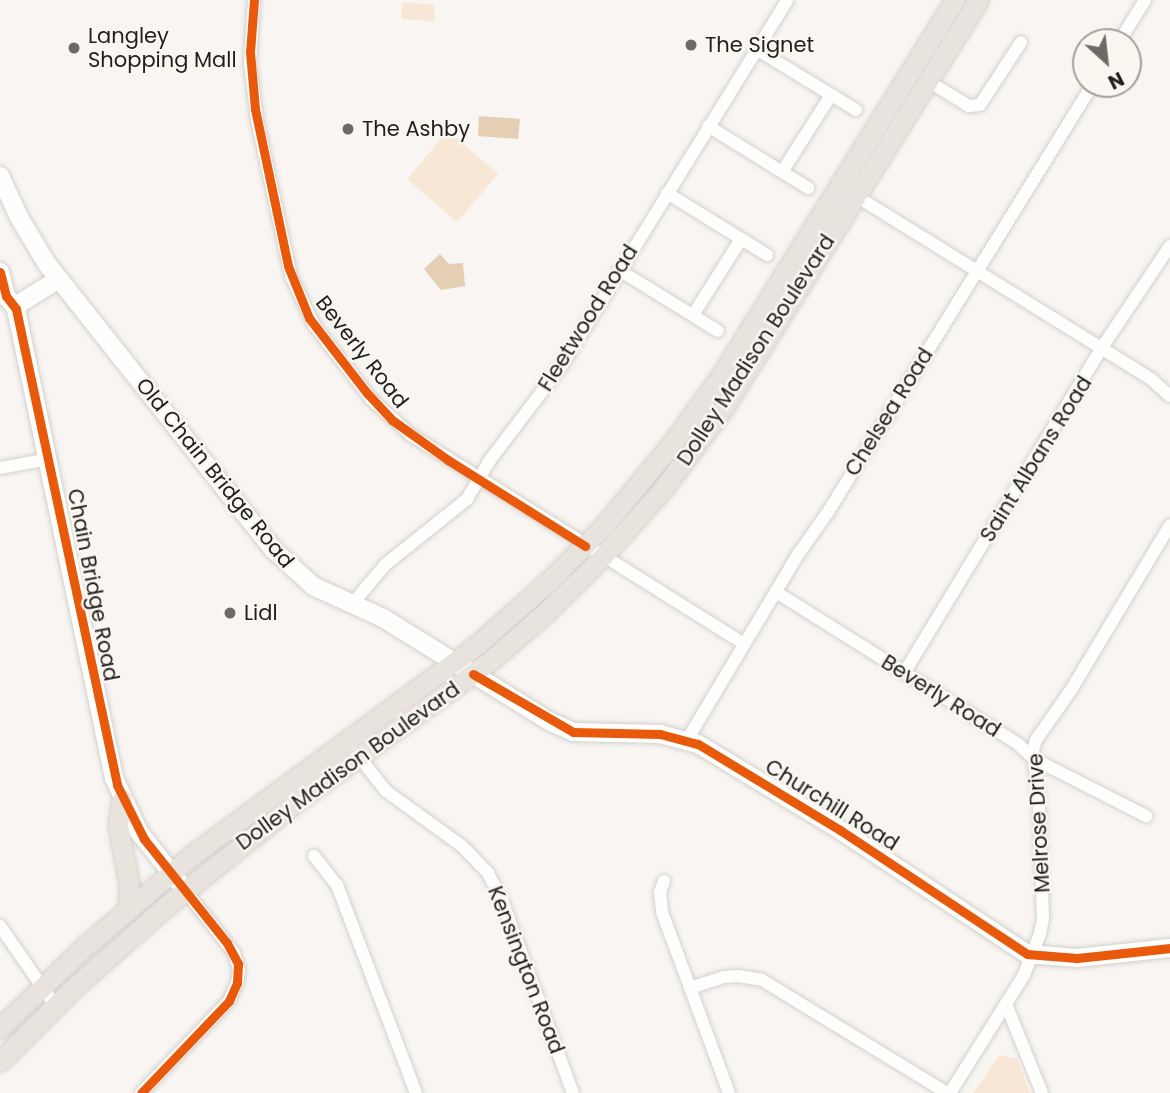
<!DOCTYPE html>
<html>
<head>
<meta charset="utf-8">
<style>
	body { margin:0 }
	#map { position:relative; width:1170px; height:1093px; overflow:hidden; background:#f8f5f2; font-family:Poppins,sans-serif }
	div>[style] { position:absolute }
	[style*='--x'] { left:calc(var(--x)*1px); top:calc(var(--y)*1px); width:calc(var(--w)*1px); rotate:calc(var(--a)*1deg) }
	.green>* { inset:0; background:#f7e7d4 }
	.water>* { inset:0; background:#e4ceb4 }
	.roads { filter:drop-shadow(0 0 2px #d3d1ce) drop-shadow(0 0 2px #d3d1ce) }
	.street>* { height:12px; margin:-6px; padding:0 6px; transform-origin:6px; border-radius:6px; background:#fefefd }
	.secondary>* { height:18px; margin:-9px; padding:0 9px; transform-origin:9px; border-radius:9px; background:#fefefd }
	.primary>* { height:19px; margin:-9.5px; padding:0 9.5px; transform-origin:9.5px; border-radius:9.5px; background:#e8e3dd }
	.cycleway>* { height:9px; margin:-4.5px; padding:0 4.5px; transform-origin:4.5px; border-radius:4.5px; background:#e8590c }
	.dots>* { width:19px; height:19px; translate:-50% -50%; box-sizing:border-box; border:4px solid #faf6f0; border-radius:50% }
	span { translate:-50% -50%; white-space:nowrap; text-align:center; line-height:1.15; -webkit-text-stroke:5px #faf6f0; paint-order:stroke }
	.poi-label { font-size:21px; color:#201f1d }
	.left { translate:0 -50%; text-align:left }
	.street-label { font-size:21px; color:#201f1d }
	.north { position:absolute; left:1072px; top:28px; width:70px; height:70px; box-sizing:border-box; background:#faf6f0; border:2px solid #a3a09c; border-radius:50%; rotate:153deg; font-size:19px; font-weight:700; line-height:28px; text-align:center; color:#201f1d }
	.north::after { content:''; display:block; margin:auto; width:24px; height:32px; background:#6c6a68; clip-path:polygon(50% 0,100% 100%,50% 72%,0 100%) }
</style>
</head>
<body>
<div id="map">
	<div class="green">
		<i style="clip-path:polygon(403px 2px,435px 5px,434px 21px,401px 19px)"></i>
		<i style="clip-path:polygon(448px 131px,498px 174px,457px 222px,407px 179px)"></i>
		<i style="clip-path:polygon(1000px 1055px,1017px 1059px,1030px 1093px,973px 1093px)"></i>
	</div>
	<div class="water">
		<i style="clip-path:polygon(479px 116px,520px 119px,518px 139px,478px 136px)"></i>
		<i style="clip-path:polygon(440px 254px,449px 264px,463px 263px,465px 286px,441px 290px,424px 269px)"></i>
	</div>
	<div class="roads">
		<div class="street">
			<i style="--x:254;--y:0;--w:63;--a:93.6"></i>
			<i style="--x:250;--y:63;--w:57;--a:83"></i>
			<i style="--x:257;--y:120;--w:160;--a:77.7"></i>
			<i style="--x:291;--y:276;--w:54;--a:64.9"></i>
			<i style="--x:314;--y:325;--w:95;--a:52.3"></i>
			<i style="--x:372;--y:400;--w:52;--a:41.9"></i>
			<i style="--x:411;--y:435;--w:393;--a:32.1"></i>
			<i style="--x:1119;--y:42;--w:49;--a:-58.2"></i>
			<i style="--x:756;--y:49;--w:117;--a:31.4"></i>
			<i style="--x:928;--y:81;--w:48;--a:31.4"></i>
			<i style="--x:969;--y:106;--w:11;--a:-5"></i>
			<i style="--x:980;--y:105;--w:75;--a:-56.9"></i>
			<i style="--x:708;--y:126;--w:118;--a:31.8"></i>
			<i style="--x:782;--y:172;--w:91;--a:-57.5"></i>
			<i style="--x:667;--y:193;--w:118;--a:31.8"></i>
			<i style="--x:856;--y:196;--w:347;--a:31.8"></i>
			<i style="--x:1151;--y:379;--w:25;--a:42"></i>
			<i style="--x:619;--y:270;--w:116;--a:31.6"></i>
			<i style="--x:693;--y:315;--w:90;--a:-57.7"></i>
			<i style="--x:0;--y:468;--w:50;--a:-10.4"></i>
			<i style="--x:776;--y:592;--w:286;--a:32.1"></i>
			<i style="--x:1018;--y:744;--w:22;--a:43"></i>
			<i style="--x:1034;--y:759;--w:126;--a:27"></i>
			<i style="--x:352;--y:604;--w:52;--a:-49.6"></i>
			<i style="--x:386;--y:564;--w:104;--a:-38.7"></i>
			<i style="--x:467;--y:499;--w:45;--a:-59.5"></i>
			<i style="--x:490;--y:460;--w:119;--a:-52.8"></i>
			<i style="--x:562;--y:365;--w:429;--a:-58.3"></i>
			<i style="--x:904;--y:673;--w:386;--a:-58.7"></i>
			<i style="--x:1105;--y:343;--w:117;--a:-56.2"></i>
			<i style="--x:687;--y:740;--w:218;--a:-59.1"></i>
			<i style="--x:799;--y:553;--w:50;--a:-54.7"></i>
			<i style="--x:828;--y:512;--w:503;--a:-58.24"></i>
			<i style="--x:356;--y:753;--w:48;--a:51.7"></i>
			<i style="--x:386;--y:791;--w:94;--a:35.9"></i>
			<i style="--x:462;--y:846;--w:37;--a:46"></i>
			<i style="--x:488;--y:873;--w:34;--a:63"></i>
			<i style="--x:503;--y:903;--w:202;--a:69.8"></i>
			<i style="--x:314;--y:856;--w:37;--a:52"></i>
			<i style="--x:337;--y:885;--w:222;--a:69.2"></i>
			<i style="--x:664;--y:881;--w:12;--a:110"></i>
			<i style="--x:660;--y:892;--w:20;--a:84"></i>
			<i style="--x:662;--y:912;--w:193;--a:69.7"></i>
			<i style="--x:0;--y:926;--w:96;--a:55.2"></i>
			<i style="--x:690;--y:988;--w:36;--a:-18"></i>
			<i style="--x:724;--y:977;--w:14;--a:-4"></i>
			<i style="--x:738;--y:976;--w:24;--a:9"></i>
			<i style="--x:762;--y:980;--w:217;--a:31.4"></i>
			<i style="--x:1006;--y:1004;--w:96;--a:68"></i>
			<i style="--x:141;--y:1093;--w:127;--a:-46.3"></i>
			<i style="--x:229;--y:1001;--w:20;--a:-66"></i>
			<i style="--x:237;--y:983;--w:13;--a:-81"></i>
			<i style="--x:239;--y:970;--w:18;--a:-106"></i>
			<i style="--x:234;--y:953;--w:80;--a:-127.9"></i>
			<i style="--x:950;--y:1093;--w:139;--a:-57.9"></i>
			<i style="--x:1024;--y:975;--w:44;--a:-68.7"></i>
			<i style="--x:1040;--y:934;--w:16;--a:-79"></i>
			<i style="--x:1043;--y:918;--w:116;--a:-92"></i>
			<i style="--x:1039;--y:802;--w:52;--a:-96.6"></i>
			<i style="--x:1033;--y:750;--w:10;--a:-73"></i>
			<i style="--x:1036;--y:740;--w:61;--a:-55"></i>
			<i style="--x:1071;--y:690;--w:192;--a:-59"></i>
		</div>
		<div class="secondary">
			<i style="--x:0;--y:176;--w:47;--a:65.1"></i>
			<i style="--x:20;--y:219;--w:52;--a:59"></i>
			<i style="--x:47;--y:264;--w:365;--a:51.6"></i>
			<i style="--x:274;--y:550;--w:53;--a:42.7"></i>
			<i style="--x:313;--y:586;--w:77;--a:24.6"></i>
			<i style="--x:383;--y:618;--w:198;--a:31.8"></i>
			<i style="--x:551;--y:722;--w:24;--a:24"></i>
			<i style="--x:573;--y:732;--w:87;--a:1.3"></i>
			<i style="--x:660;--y:734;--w:39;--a:15"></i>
			<i style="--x:698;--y:744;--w:166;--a:31.2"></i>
			<i style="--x:840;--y:830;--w:224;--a:33.5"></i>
			<i style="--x:1027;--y:954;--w:50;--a:4.6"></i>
			<i style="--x:1077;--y:958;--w:94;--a:-6.1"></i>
			<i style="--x:0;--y:272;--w:25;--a:76"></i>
			<i style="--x:6;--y:296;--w:16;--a:52"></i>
			<i style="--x:16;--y:309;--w:479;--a:78.2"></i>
			<i style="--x:114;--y:778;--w:60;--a:65.2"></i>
			<i style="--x:139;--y:832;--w:74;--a:51.6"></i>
			<i style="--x:16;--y:309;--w:7;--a:-56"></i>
			<i style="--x:20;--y:303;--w:46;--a:-31.6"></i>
		</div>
		<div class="primary">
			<i style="--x:122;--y:799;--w:26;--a:99"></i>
			<i style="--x:118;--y:825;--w:59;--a:79.3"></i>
			<i style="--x:129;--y:883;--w:25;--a:92"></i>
			<i style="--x:0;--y:1028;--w:115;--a:-43.9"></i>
			<i style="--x:83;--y:948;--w:142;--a:-40.4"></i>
			<i style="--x:191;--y:856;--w:355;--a:-36.4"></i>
			<i style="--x:477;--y:645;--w:94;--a:-41.5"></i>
			<i style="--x:547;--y:583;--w:79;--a:-45"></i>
			<i style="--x:603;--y:527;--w:107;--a:-50.3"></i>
			<i style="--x:671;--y:445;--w:85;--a:-54.1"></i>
			<i style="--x:721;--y:376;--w:443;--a:-58.1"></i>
			<i style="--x:0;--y:1061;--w:99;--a:-45"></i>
			<i style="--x:70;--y:991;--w:128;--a:-41.5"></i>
			<i style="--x:166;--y:906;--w:161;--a:-38.7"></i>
			<i style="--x:292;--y:805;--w:246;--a:-36.1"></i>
			<i style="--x:491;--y:660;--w:73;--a:-41.1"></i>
			<i style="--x:546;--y:612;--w:80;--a:-44.5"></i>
			<i style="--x:603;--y:556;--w:87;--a:-48.3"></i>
			<i style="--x:661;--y:491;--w:105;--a:-53.1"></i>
			<i style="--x:724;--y:407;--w:480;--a:-58"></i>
		</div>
	</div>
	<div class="cycleway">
		<i style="--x:254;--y:0;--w:52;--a:94.4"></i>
		<i style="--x:250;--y:52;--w:57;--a:85"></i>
		<i style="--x:255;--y:109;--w:160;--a:78.1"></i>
		<i style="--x:288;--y:266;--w:56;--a:68"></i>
		<i style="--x:309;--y:318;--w:95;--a:52.3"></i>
		<i style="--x:367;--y:393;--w:37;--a:47"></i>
		<i style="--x:392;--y:420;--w:69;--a:35.5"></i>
		<i style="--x:448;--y:460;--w:162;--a:32.1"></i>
		<i style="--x:0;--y:272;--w:25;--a:76"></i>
		<i style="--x:6;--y:296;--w:16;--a:52"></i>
		<i style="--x:16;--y:309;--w:487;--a:78"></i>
		<i style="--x:117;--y:785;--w:60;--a:63.4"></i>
		<i style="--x:144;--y:839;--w:133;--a:51.4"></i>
		<i style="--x:227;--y:943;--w:24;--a:62"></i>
		<i style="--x:238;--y:964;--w:19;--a:93"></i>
		<i style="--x:237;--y:983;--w:20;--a:114"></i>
		<i style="--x:229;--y:1001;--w:127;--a:133.7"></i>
		<i style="--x:473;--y:674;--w:116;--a:30.1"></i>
		<i style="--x:573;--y:732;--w:87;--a:1.3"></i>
		<i style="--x:660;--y:734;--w:39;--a:15"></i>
		<i style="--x:698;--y:744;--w:166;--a:31.2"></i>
		<i style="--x:840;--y:830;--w:224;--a:33.5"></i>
		<i style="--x:1027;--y:954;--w:50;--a:4.6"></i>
		<i style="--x:1077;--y:958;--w:94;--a:-6.1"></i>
	</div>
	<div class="dots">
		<i style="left:691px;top:45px;background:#6c6a68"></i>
		<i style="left:74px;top:48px;background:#6c6a68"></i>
		<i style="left:348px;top:129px;background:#6c6a68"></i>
		<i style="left:230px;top:613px;background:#6c6a68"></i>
	</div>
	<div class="poi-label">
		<span class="left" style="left:88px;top:48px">Langley<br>Shopping Mall</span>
		<span class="left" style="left:705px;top:45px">The Signet</span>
		<span class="left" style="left:362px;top:129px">The Ashby</span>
		<span class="left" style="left:244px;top:613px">Lidl</span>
	</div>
	<div class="street-label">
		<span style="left:588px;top:318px;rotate:-58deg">Fleetwood Road</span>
		<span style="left:756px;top:350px;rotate:-57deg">Dolley Madison Boulevard</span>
		<span style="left:362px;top:352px;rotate:52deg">Beverly Road</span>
		<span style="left:889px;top:412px;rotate:-58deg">Chelsea Road</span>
		<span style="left:1036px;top:459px;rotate:-58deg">Saint Albans Road</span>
		<span style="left:215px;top:473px;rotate:51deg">Old Chain Bridge Road</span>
		<span style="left:93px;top:585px;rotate:79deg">Chain Bridge Road</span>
		<span style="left:941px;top:696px;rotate:32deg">Beverly Road</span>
		<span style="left:348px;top:766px;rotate:-36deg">Dolley Madison Boulevard</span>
		<span style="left:832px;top:805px;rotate:32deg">Churchill Road</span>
		<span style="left:1039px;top:823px;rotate:-93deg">Melrose Drive</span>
		<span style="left:526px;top:970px;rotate:69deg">Kensington Road</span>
	</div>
	<div class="north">N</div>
</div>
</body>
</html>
